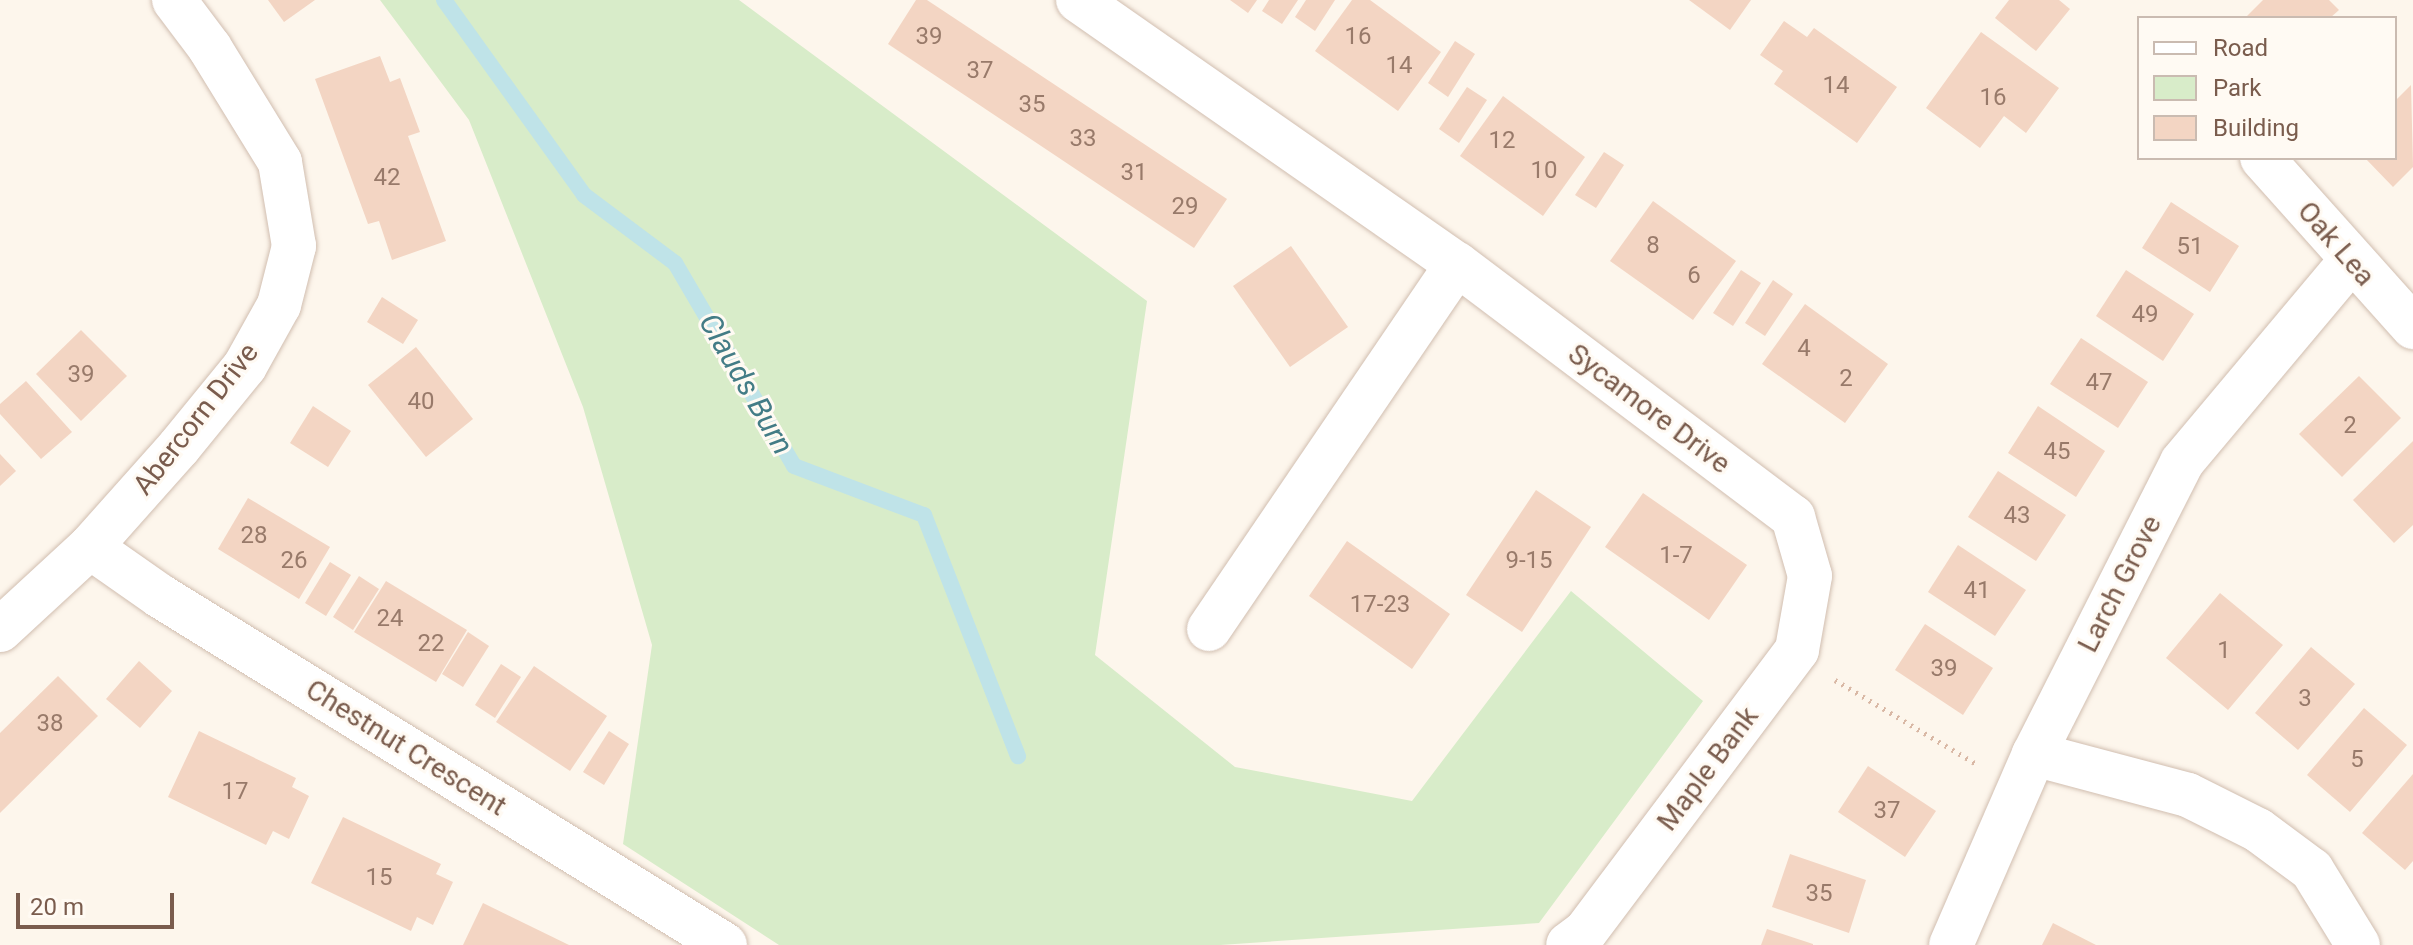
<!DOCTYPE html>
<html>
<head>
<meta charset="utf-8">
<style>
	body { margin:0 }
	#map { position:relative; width:2413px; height:945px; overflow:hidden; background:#fdf6ec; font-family:Roboto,sans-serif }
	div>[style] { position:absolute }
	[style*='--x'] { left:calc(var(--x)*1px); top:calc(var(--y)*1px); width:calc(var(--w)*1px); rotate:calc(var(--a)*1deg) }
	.green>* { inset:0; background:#d8ecc9 }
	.stream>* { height:16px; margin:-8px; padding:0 8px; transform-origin:8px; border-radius:8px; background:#bfe3e8 }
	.building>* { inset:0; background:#f3d5c3 }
	.path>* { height:5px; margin-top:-2.5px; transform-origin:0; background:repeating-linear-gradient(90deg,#d9b8a5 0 2px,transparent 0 8px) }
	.roads { filter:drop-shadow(0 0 2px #d1beb0) drop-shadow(0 0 2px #d1beb0) }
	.street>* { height:44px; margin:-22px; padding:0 22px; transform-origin:22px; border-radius:22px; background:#fff }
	span { translate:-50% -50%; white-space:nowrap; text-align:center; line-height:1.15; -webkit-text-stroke:6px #fffaf3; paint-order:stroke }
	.number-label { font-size:24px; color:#987a6a }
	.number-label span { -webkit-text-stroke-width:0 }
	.street-label { font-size:28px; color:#7a5c4d }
	.water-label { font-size:30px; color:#437c86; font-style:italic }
	.legend { position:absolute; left:2137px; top:16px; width:260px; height:144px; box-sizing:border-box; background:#fffaf3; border:2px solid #cabbb1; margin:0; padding:10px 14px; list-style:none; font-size:24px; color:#7a5c4d }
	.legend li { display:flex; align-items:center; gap:16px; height:40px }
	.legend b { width:40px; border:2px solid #cabbb1 }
	.scale { position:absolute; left:16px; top:893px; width:158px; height:36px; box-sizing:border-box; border:4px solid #7a5c4d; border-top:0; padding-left:10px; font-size:24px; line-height:28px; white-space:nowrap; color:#7a5c4d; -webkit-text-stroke:6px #fffaf3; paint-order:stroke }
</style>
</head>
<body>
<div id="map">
	<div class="green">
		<i style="clip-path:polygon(380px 0,739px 0,1147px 301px,1095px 655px,1235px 767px,1412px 801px,1571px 591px,1703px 701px,1539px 923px,1220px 945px,779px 945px,623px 844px,652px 645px,583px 407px,469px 120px)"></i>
	</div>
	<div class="stream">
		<i style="--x:444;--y:0;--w:240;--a:54.3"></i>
		<i style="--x:584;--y:195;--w:114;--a:36.8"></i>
		<i style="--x:675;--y:263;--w:235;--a:59.6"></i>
		<i style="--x:794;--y:466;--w:139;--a:20.7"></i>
		<i style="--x:924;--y:515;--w:259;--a:68.7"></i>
	</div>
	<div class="building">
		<i style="clip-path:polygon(268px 0,315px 0,284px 22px)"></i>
		<i style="clip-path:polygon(916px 0,927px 0,1227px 199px,1194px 248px,888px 44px)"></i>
		<i style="clip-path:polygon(1230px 0,1257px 0,1248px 13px)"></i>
		<i style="clip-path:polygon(1269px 0,1298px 0,1282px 24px,1262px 11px)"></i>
		<i style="clip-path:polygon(1306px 0,1335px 0,1315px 31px,1295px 17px)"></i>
		<i style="clip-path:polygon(1352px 0,1370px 0,1441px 52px,1398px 111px,1315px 51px)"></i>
		<i style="clip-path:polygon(1689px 0,1751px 0,1730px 30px)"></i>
		<i style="clip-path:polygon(2009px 0,2059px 0,2070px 9px,2036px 51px,1995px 18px)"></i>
		<i style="clip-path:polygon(2263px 0,2329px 0,2339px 10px,2330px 18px,2245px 18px)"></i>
		<i style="clip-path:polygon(1784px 21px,1807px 37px,1814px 28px,1897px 87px,1857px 143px,1774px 84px,1783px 71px,1760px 55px)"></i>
		<i style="clip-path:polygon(1981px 32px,2059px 88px,2026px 133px,2004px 116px,1980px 148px,1926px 108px)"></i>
		<i style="clip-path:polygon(1455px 41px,1475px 54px,1448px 97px,1428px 83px)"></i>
		<i style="clip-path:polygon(380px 56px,390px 82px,400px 78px,420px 132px,408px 136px,446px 241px,392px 260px,379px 221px,368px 224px,315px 79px)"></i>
		<i style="clip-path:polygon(2411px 85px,2413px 167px,2393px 187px,2365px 158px,2395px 158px,2395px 101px)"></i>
		<i style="clip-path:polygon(1467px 87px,1487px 100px,1459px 143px,1439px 129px)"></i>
		<i style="clip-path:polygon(1503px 96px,1585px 157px,1543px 216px,1460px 156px)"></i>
		<i style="clip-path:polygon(1604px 152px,1624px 165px,1596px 208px,1575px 195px)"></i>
		<i style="clip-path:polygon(1653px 201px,1736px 261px,1693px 320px,1610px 261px)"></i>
		<i style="clip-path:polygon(2171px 202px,2239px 246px,2210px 292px,2142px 248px)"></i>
		<i style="clip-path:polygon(1291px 246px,1348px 327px,1290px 367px,1233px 286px)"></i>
		<i style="clip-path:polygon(1741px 270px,1761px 283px,1733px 326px,1713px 313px)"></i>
		<i style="clip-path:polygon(2126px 270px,2194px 314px,2163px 361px,2096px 316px)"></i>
		<i style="clip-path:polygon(1773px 280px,1793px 294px,1765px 336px,1745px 323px)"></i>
		<i style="clip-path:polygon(382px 297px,418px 320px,403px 344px,367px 322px)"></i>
		<i style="clip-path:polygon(1805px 304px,1888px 364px,1845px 423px,1762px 364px)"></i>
		<i style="clip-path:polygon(81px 330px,127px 376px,81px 421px,36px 374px)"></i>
		<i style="clip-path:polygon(2081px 338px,2148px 382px,2118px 428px,2050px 384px)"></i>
		<i style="clip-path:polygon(416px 347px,473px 419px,426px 457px,368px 385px)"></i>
		<i style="clip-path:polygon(2359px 376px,2401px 418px,2342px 477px,2299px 434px)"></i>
		<i style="clip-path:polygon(26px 381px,72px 432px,41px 459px,0 414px,0 404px)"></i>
		<i style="clip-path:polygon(313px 406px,351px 431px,328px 467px,290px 443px)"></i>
		<i style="clip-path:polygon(2038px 406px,2105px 451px,2076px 497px,2008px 453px)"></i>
		<i style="clip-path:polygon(2413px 441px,2413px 525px,2394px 543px,2353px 500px)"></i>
		<i style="clip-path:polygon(0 454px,16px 471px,0 486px)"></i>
		<i style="clip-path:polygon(1998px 471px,2066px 515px,2036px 561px,1968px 517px)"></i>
		<i style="clip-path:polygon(1536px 490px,1591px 527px,1522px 632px,1466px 595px)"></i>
		<i style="clip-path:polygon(1643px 493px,1747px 565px,1709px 620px,1605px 547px)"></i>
		<i style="clip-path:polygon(248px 498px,330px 547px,299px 599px,218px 549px)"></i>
		<i style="clip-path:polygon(1347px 541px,1450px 614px,1412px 669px,1309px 596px)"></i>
		<i style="clip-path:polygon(1958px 545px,2026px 590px,1995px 636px,1928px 592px)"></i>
		<i style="clip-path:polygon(330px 562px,351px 575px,326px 616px,305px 603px)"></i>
		<i style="clip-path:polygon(359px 576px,379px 589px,353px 630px,333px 617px)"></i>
		<i style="clip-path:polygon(386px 581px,467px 630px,436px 682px,354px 632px)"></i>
		<i style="clip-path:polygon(2220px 593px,2283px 645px,2228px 710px,2166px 658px)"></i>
		<i style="clip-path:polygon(1925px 624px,1993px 668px,1963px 715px,1895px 670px)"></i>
		<i style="clip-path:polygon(468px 632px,489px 646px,463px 687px,442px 674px)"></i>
		<i style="clip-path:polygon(2311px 647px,2355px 684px,2298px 750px,2255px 713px)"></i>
		<i style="clip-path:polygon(139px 661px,172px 691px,140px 728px,106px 699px)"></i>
		<i style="clip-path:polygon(501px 664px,521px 677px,495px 718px,475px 705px)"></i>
		<i style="clip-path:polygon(534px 666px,607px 716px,570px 771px,496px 722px)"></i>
		<i style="clip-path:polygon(58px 676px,98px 716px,0 813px,0 733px)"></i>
		<i style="clip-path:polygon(2364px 708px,2407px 745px,2350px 812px,2307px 775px)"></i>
		<i style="clip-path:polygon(199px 731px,296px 778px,292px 787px,309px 796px,289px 839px,273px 831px,266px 845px,168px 797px)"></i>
		<i style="clip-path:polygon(609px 731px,629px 744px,604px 785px,583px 772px)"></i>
		<i style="clip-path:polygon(1868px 766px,1936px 811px,1905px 857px,1838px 812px)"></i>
		<i style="clip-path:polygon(2413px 774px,2413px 861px,2405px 870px,2362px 833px)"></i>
		<i style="clip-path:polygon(343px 817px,441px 864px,436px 874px,453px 882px,433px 925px,417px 917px,411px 931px,311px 883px)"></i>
		<i style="clip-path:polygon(1790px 854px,1866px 880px,1849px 933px,1772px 907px)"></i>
		<i style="clip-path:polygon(483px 903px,569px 945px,463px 945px)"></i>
		<i style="clip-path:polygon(2053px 923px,2096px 945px,2042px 945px)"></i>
		<i style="clip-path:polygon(1767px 929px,1813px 944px,1813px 945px,1761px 945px)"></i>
	</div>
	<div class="path">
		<i style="--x:1835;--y:680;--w:166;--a:30.7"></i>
	</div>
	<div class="roads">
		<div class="street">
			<i style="--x:1078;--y:0;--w:462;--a:34.9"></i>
			<i style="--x:1457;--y:264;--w:421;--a:37"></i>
			<i style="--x:1793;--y:517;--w:61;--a:73.9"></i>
			<i style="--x:1810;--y:576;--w:75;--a:100"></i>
			<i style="--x:1797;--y:650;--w:353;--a:126.9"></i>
			<i style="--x:1585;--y:932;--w:21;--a:143"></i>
			<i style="--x:2262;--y:158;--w:227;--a:48.2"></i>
			<i style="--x:90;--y:547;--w:85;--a:35"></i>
			<i style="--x:160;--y:596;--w:664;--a:31.7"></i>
			<i style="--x:1209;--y:629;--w:441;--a:-55.8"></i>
			<i style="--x:0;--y:630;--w:122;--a:-42.7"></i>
			<i style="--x:90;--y:547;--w:134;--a:-48.3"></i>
			<i style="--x:179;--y:447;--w:104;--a:-50.8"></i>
			<i style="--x:245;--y:366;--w:70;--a:-60.9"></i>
			<i style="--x:279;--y:305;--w:61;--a:-75.7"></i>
			<i style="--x:294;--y:246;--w:85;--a:-99.5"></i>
			<i style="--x:280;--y:162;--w:134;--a:-121.6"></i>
			<i style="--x:210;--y:48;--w:60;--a:-126.9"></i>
			<i style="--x:2034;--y:754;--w:159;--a:14.9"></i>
			<i style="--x:2188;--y:795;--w:78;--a:26.6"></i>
			<i style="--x:2258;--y:830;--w:67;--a:36.5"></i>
			<i style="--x:2312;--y:870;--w:88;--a:58.5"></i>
			<i style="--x:1951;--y:945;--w:208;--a:-66.5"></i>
			<i style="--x:2034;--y:754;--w:327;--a:-63.1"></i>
			<i style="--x:2182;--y:462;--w:261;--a:-50"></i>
		</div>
	</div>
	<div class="number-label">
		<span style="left:929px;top:37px">39</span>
		<span style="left:1358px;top:37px">16</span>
		<span style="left:1399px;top:66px">14</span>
		<span style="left:980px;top:71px">37</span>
		<span style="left:1836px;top:86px">14</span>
		<span style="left:1993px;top:98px">16</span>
		<span style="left:1032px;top:105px">35</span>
		<span style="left:1083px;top:139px">33</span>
		<span style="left:1502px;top:141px">12</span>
		<span style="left:1544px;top:171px">10</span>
		<span style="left:1134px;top:173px">31</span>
		<span style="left:387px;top:178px">42</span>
		<span style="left:1185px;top:207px">29</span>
		<span style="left:1653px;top:246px">8</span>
		<span style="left:2190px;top:247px">51</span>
		<span style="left:1694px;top:276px">6</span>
		<span style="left:2145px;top:315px">49</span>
		<span style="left:1804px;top:349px">4</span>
		<span style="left:81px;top:375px">39</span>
		<span style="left:1846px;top:379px">2</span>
		<span style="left:2099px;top:383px">47</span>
		<span style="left:421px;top:402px">40</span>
		<span style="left:2350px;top:426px">2</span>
		<span style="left:2057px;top:452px">45</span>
		<span style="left:2017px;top:516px">43</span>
		<span style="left:254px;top:536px">28</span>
		<span style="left:1676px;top:556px">1-7</span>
		<span style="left:294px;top:561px">26</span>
		<span style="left:1529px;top:561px">9-15</span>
		<span style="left:1977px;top:591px">41</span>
		<span style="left:1380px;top:605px">17-23</span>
		<span style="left:390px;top:619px">24</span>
		<span style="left:431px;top:644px">22</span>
		<span style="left:2224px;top:651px">1</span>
		<span style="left:1944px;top:669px">39</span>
		<span style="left:2305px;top:699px">3</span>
		<span style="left:50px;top:724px">38</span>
		<span style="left:2357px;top:760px">5</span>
		<span style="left:235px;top:792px">17</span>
		<span style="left:1887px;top:811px">37</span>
		<span style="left:379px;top:878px">15</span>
		<span style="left:1819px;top:894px">35</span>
	</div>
	<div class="street-label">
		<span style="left:2336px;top:244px;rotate:49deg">Oak Lea</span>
		<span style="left:1649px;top:409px;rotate:37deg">Sycamore Drive</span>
		<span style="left:196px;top:419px;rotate:-52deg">Abercorn Drive</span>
		<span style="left:2120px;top:584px;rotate:-63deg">Larch Grove</span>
		<span style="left:406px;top:748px;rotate:32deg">Chestnut Crescent</span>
		<span style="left:1708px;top:769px;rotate:-53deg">Maple Bank</span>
	</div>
	<div class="water-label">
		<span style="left:746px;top:384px;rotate:60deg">Clauds Burn</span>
	</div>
	<ul class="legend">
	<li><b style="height:10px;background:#fff"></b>Road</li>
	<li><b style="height:22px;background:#d8ecc9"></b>Park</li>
	<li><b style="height:22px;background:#f3d5c3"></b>Building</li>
	</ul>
	<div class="scale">20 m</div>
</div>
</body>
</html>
